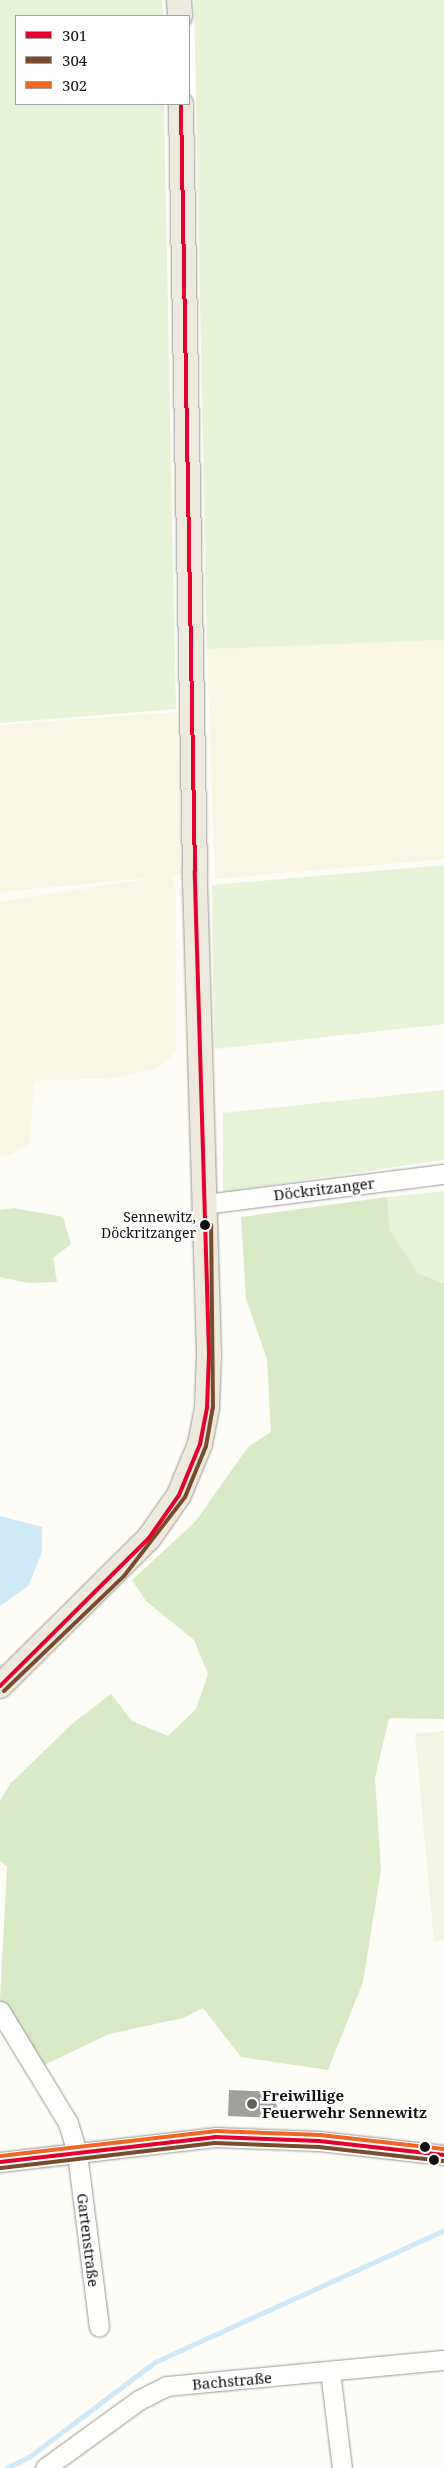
<!DOCTYPE html>
<html>
<head>
<meta charset="utf-8">
<style>
	body { margin:0 }
	#map { position:relative; width:444px; height:2468px; overflow:hidden; background:#fdfcf7; font-family:"Noto Serif",serif }
	div>[style] { position:absolute }
	[style*='--x'] { left:calc(var(--x)*1px); top:calc(var(--y)*1px); width:calc(var(--w)*1px); rotate:calc(var(--a)*1deg) }
	.farmland>* { inset:0; background:#f9f7e4 }
	.green>* { inset:0; background:#e7f3d7 }
	.forest>* { inset:0; background:#d8eac5 }
	.pitch>* { inset:0; background:#f0f6e1 }
	.water>* { inset:0; background:#cde8f7 }
	.stream>* { height:4.5px; margin:-2.25px; padding:0 2.25px; transform-origin:2.25px; border-radius:2.25px; background:#cde8f7 }
	.building>* { inset:0; background:#a19f9c }
	.roads { filter:drop-shadow(0 0 1px #979795) drop-shadow(0 0 1px #979795) }
	.minor>* { height:19px; margin:-9.5px; padding:0 9.5px; transform-origin:9.5px; border-radius:9.5px; background:#fffffe }
	.major>* { height:24px; margin:-12px; padding:0 12px; transform-origin:12px; border-radius:12px; background:#ede9dc }
	.bus-1>* { height:4px; margin:-2px; padding:0 2px; transform-origin:2px; border-radius:2px; background:#e4002b }
	.bus-2>* { height:4px; margin:-2px; padding:0 2px; transform-origin:2px; border-radius:2px; background:#7a4b2a }
	.bus-3>* { height:4px; margin:-2px; padding:0 2px; transform-origin:2px; border-radius:2px; background:#f26522 }
	.dots>* { width:14px; height:14px; translate:-50% -50%; box-sizing:border-box; border:2px solid #fff; border-radius:50% }
	span { translate:-50% -50%; white-space:nowrap; text-align:center; line-height:1.15; -webkit-text-stroke:5px #fff; paint-order:stroke }
	.bus-label { font-size:14px; color:#111 }
	.right { translate:-100% -50%; text-align:right }
	.street-label { font-size:15px; color:#111 }
	.poi-label { font-size:15px; color:#111; font-weight:700 }
	.left { translate:0 -50%; text-align:left }
	.legend { position:absolute; left:15px; top:15px; width:175px; height:90px; box-sizing:border-box; background:#fff; border:1px solid #a0a0a0; margin:0; padding:6px 9px; list-style:none; font-size:15px; color:#111 }
	.legend li { display:flex; align-items:center; gap:10px; height:25px }
	.legend b { width:25px; border:1px solid #a0a0a0 }
</style>
</head>
<body>
<div id="map">
	<div class="farmland">
		<i style="clip-path:polygon(444px 640px,444px 859px,215px 879px,207px 649px)"></i>
		<i style="clip-path:polygon(177px 712px,182px 873px,171px 876px,176px 890px,176px 1053px,157px 1068px,113px 1078px,34px 1081px,30px 1143px,12px 1154px,0 1156px,0 902px,159px 877px,0 892px,0 725px)"></i>
	</div>
	<div class="green">
		<i style="clip-path:polygon(0 0,162px 0,163px 16px,16px 16px,16px 104px,164px 104px,176px 709px,0 723px)"></i>
		<i style="clip-path:polygon(194px 0,444px 0,444px 640px,207px 649px)"></i>
		<i style="clip-path:polygon(444px 865px,444px 1024px,214px 1049px,212px 885px)"></i>
		<i style="clip-path:polygon(444px 1090px,444px 1160px,223px 1192px,223px 1113px)"></i>
		<i style="clip-path:polygon(444px 1191px,444px 1283px,419px 1274px,390px 1231px,387px 1197px)"></i>
	</div>
	<div class="forest">
		<i style="clip-path:polygon(387px 1197px,390px 1231px,419px 1274px,444px 1283px,444px 1719px,389px 1718px,375px 1778px,381px 1869px,363px 1982px,328px 2070px,241px 2057px,203px 2008px,183px 2018px,109px 2034px,40px 2067px,0 2000px,7px 1867px,0 1861px,0 1801px,10px 1784px,73px 1723px,111px 1694px,132px 1721px,168px 1736px,196px 1709px,208px 1674px,194px 1640px,146px 1601px,132px 1580px,195px 1522px,248px 1447px,271px 1432px,267px 1359px,246px 1299px,241px 1217px)"></i>
		<i style="clip-path:polygon(14px 1208px,63px 1217px,71px 1244px,53px 1258px,57px 1282px,28px 1283px,0 1277px,0 1210px)"></i>
	</div>
	<div class="pitch">
		<i style="clip-path:polygon(444px 1731px,444px 1940px,434px 1941px,415px 1734px)"></i>
	</div>
	<div class="water">
		<i style="clip-path:polygon(0 1516px,42px 1527px,42px 1552px,28px 1586px,0 1606px)"></i>
	</div>
	<div class="stream">
		<i style="--x:7;--y:2468;--w:25;--a:-27"></i>
		<i style="--x:29;--y:2457;--w:158;--a:-37"></i>
		<i style="--x:155;--y:2362;--w:318;--a:-24.5"></i>
	</div>
	<div class="building">
		<i style="clip-path:polygon(229px 2090px,277px 2092px,276px 2118px,228px 2116px)"></i>
	</div>
	<div class="roads">
		<div class="minor">
			<i style="--x:205;--y:1204;--w:241;--a:-7.2"></i>
			<i style="--x:0;--y:2011;--w:131;--a:58.7"></i>
			<i style="--x:68;--y:2123;--w:31;--a:73"></i>
			<i style="--x:77;--y:2153;--w:175;--a:82.8"></i>
			<i style="--x:0;--y:2162;--w:216;--a:-6.6"></i>
			<i style="--x:215;--y:2137;--w:104;--a:2.2"></i>
			<i style="--x:319;--y:2141;--w:126;--a:6.4"></i>
			<i style="--x:330;--y:2372;--w:97;--a:82.9"></i>
			<i style="--x:45;--y:2468;--w:116;--a:-35.9"></i>
			<i style="--x:139;--y:2400;--w:31;--a:-27"></i>
			<i style="--x:167;--y:2386;--w:278;--a:-5.4"></i>
		</div>
		<div class="major">
			<i style="--x:179;--y:0;--w:16;--a:86"></i>
			<i style="--x:0;--y:1686;--w:210;--a:-44.8"></i>
			<i style="--x:149;--y:1538;--w:52;--a:-55.1"></i>
			<i style="--x:179;--y:1495;--w:55;--a:-67.6"></i>
			<i style="--x:200;--y:1444;--w:38;--a:-79"></i>
			<i style="--x:207;--y:1407;--w:53;--a:-87.8"></i>
			<i style="--x:209;--y:1354;--w:483;--a:-91.7"></i>
			<i style="--x:195;--y:871;--w:767;--a:-91.05"></i>
		</div>
	</div>
	<div class="bus-1">
		<i style="--x:0;--y:1686;--w:210;--a:-44.8"></i>
		<i style="--x:149;--y:1538;--w:52;--a:-55.1"></i>
		<i style="--x:179;--y:1495;--w:55;--a:-67.6"></i>
		<i style="--x:200;--y:1444;--w:38;--a:-79"></i>
		<i style="--x:207;--y:1407;--w:53;--a:-87.8"></i>
		<i style="--x:209;--y:1354;--w:483;--a:-91.7"></i>
		<i style="--x:195;--y:871;--w:767;--a:-91.05"></i>
		<i style="--x:0;--y:2162;--w:216;--a:-6.6"></i>
		<i style="--x:215;--y:2137;--w:104;--a:2.2"></i>
		<i style="--x:319;--y:2141;--w:126;--a:6.4"></i>
	</div>
	<div class="bus-2">
		<i style="--x:4;--y:1691;--w:166;--a:-43.8"></i>
		<i style="--x:124;--y:1576;--w:100;--a:-52.3"></i>
		<i style="--x:185;--y:1497;--w:55;--a:-67.6"></i>
		<i style="--x:206;--y:1446;--w:39;--a:-80"></i>
		<i style="--x:213;--y:1408;--w:183;--a:-90.6"></i>
		<i style="--x:1;--y:2168;--w:215;--a:-6.7"></i>
		<i style="--x:215;--y:2143;--w:104;--a:2.2"></i>
		<i style="--x:319;--y:2147;--w:125;--a:6.4"></i>
	</div>
	<div class="bus-3">
		<i style="--x:0;--y:2156;--w:216;--a:-6.6"></i>
		<i style="--x:215;--y:2131;--w:105;--a:2.2"></i>
		<i style="--x:320;--y:2135;--w:125;--a:6.4"></i>
	</div>
	<div class="dots">
		<i style="left:205px;top:1225px;background:#111"></i>
		<i style="left:252px;top:2104px;background:#646362"></i>
		<i style="left:425px;top:2147px;background:#111"></i>
		<i style="left:434px;top:2160px;background:#111"></i>
	</div>
	<div class="bus-label">
		<span class="right" style="left:196px;top:1225px">Sennewitz,<br>Döckritzanger</span>
	</div>
	<div class="street-label">
		<span style="left:324px;top:1189px;rotate:-7deg">Döckritzanger</span>
		<span style="left:88px;top:2240px;rotate:83deg">Gartenstraße</span>
		<span style="left:232px;top:2381px;rotate:-5deg">Bachstraße</span>
	</div>
	<div class="poi-label">
		<span class="left" style="left:262px;top:2104px">Freiwillige<br>Feuerwehr Sennewitz</span>
	</div>
	<ul class="legend">
	<li><b style="height:6px;background:#e4002b"></b>301</li>
	<li><b style="height:6px;background:#7a4b2a"></b>304</li>
	<li><b style="height:6px;background:#f26522"></b>302</li>
	</ul>
</div>
</body>
</html>
